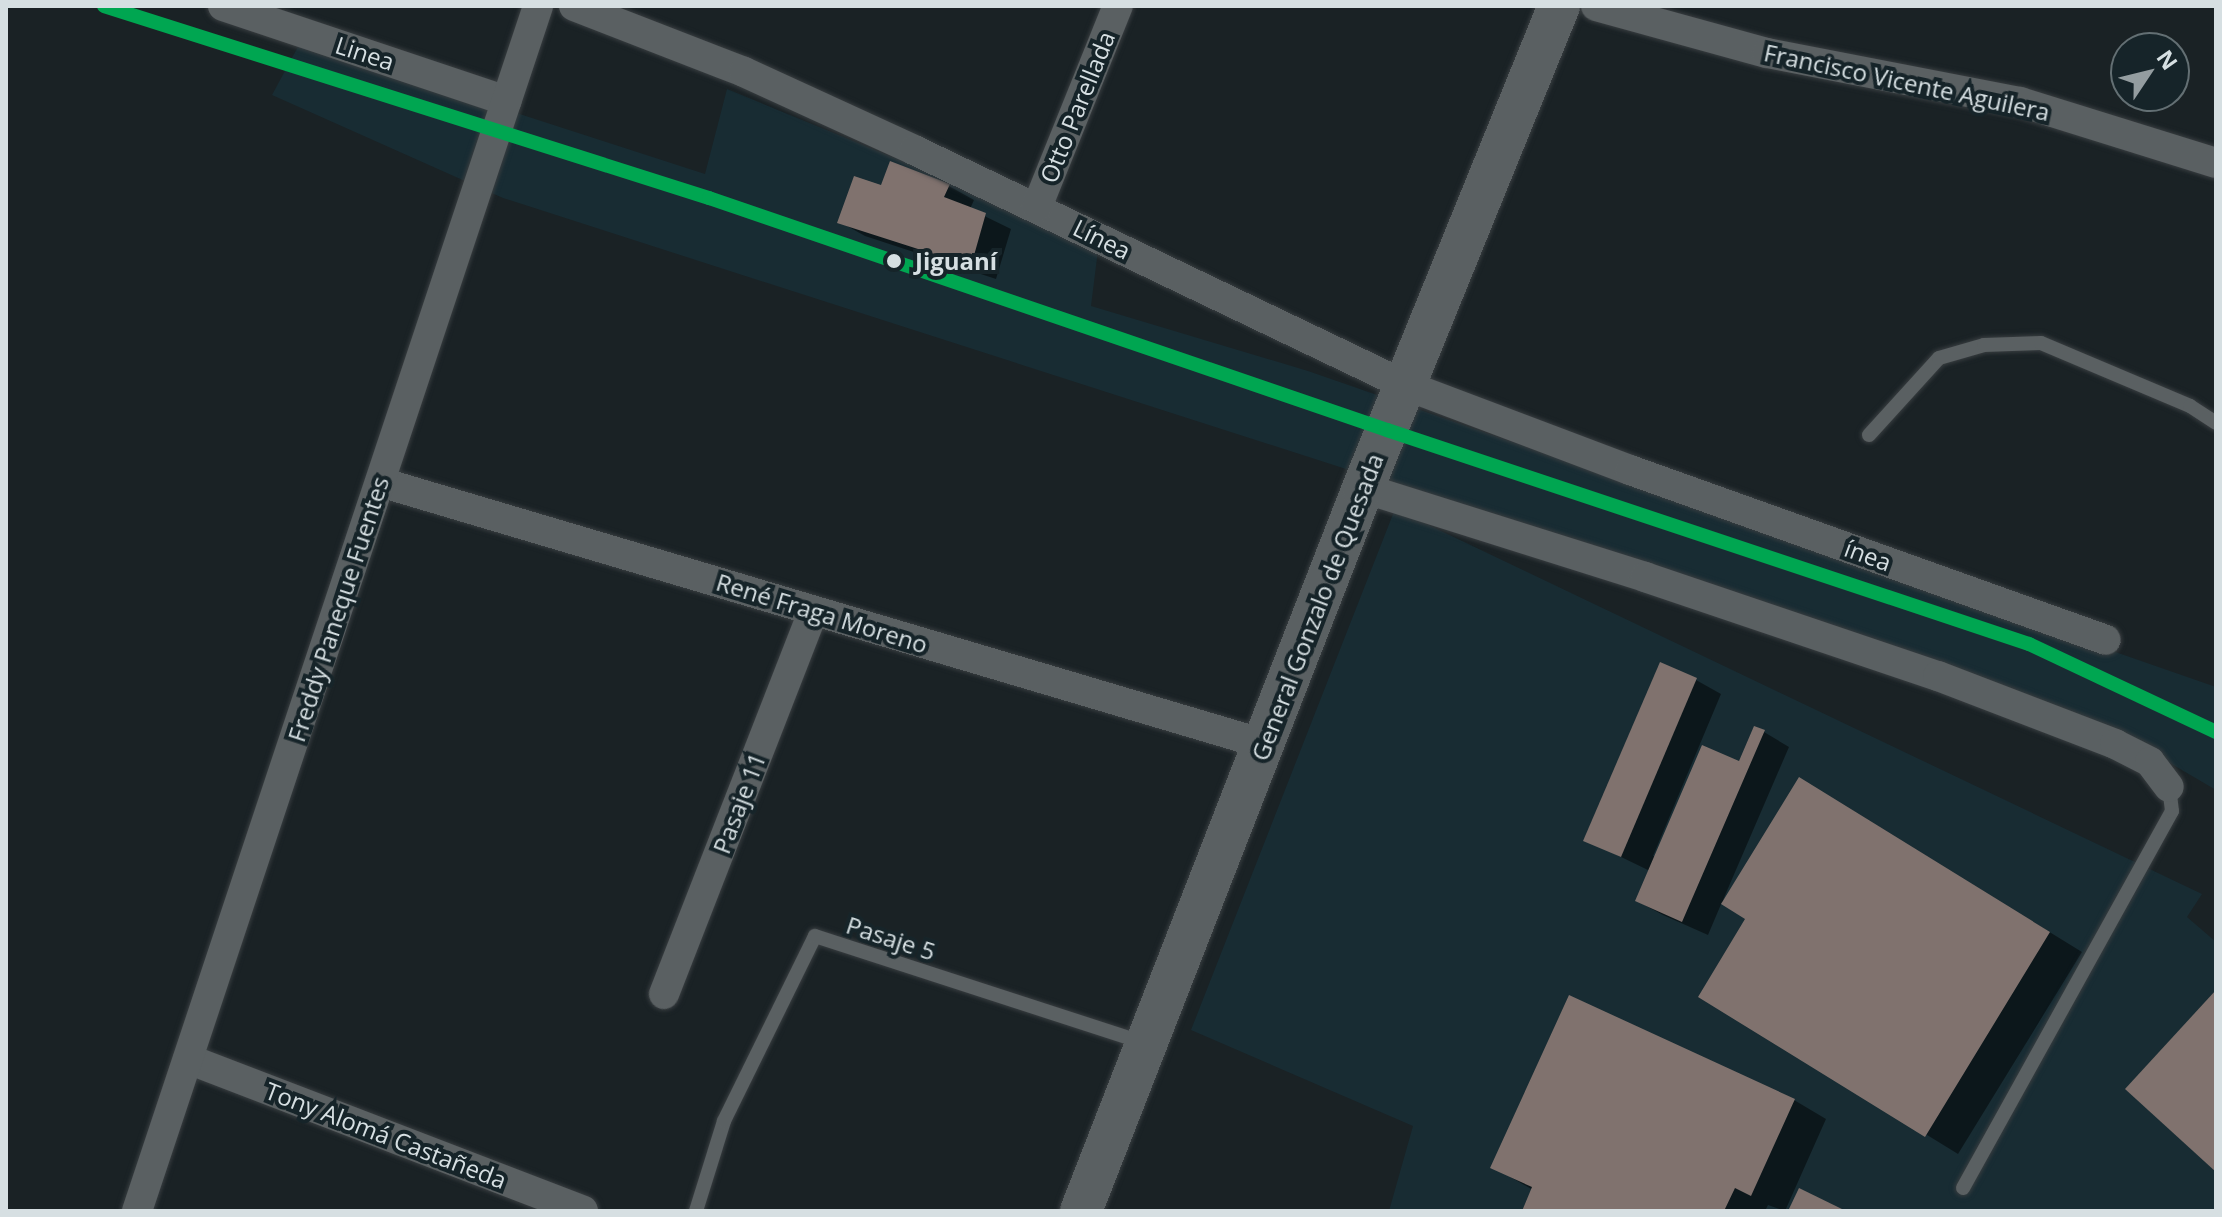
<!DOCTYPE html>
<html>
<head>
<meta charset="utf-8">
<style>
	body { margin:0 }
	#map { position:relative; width:2222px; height:1217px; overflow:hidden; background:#1a2225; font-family:"Open Sans",sans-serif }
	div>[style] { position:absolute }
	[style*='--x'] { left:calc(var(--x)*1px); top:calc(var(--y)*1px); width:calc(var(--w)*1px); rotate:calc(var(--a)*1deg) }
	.built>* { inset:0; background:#182c33 }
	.shadow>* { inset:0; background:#0007 }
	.building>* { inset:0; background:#80726e }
	.roads { filter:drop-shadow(0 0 2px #383d40) drop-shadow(0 0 2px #383d40) }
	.lane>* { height:14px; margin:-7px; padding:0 7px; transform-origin:7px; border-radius:7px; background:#5a6062 }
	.street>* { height:30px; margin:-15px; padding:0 15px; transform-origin:15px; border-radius:15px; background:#5a6062 }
	.secondary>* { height:42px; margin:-21px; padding:0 21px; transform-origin:21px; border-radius:21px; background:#5a6062 }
	.rail-1>* { height:14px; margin:-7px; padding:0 7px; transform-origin:7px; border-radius:7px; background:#00a651 }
	.dots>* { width:22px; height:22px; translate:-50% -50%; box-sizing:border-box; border:4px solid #162429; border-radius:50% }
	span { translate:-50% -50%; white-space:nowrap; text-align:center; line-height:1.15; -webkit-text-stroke:8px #162429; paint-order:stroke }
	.street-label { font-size:24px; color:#d6dfe2 }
	.stop-label { font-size:24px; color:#d6dfe2; font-weight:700 }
	.left { translate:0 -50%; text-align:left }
	.frame { position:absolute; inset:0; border:8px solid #d6dfe2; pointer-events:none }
	.north { position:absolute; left:2110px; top:32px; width:80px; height:80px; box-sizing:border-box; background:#162429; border:2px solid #636f73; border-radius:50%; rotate:55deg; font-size:22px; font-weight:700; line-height:32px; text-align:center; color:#d6dfe2 }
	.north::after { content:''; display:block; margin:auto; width:28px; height:36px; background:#949da0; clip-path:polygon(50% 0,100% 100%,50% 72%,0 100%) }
</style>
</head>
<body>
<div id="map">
	<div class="built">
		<i style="clip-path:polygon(300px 43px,705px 174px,727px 89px,1099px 242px,1091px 306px,1308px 371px,2216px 687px,2216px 790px,2105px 725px,1803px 616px,503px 198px,272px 95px)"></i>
		<i style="clip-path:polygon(1395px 509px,2202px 894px,2187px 917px,2216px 942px,2216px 1211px,1389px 1211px,1413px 1126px,1191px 1030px)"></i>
	</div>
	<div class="shadow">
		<i style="clip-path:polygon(949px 186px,974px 200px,970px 209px,1011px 229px,996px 279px,865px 236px,840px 222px,883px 188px)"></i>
		<i style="clip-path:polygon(1696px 680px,1721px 694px,1653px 856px,1656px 857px,1764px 732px,1789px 747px,1723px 900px,1832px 798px,2082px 952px,1958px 1154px,1701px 996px,1748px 919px,1722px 902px,1708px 935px,1663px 915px,1637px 901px,1650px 871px,1586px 840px)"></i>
		<i style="clip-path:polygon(1794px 1100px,1826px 1119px,1785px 1211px,1768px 1205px,1765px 1211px,1524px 1211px,1533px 1190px,1493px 1167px)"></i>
	</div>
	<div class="building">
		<i style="clip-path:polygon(890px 161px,950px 184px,944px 197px,986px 213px,971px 266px,837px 223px,854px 176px,881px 185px)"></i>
		<i style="clip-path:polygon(1660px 662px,1697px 678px,1621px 857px,1583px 841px)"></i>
		<i style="clip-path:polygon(1754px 726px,1765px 730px,1682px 922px,1635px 901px,1702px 745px,1739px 761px)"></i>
		<i style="clip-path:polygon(1799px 777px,2050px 932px,1925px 1137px,1698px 997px,1745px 919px,1721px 904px)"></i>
		<i style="clip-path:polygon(2216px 990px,2216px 1172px,2125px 1089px)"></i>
		<i style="clip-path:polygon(1569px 995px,1795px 1099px,1751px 1196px,1735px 1188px,1724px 1211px,1522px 1211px,1532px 1187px,1490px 1168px)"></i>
		<i style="clip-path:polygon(1799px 1188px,1846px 1211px,1788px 1211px)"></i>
	</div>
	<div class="roads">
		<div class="lane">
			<i style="--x:1869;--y:435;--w:104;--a:-47.7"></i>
			<i style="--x:1939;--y:358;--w:47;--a:-16.1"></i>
			<i style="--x:1984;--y:345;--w:57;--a:-2"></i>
			<i style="--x:2041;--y:343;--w:162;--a:22.9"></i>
			<i style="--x:2190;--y:406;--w:31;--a:33"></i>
			<i style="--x:1963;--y:1188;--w:431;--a:-61"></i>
			<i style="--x:2172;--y:811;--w:24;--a:-97"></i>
			<i style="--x:696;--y:1211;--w:94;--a:-72.7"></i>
			<i style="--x:724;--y:1121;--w:206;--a:-63.8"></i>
			<i style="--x:815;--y:936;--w:344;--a:18"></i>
		</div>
		<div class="street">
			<i style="--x:223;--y:6;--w:299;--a:18.5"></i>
			<i style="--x:574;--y:6;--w:182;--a:21.2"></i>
			<i style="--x:744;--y:72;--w:187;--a:24.6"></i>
			<i style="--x:914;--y:150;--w:544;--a:25.58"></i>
			<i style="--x:1405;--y:385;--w:241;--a:20.7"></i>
			<i style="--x:1630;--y:470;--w:505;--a:19.65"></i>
			<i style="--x:1596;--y:6;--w:177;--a:15.4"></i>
			<i style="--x:1767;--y:53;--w:258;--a:11"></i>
			<i style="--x:2020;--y:102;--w:205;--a:17.3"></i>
			<i style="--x:1037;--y:207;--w:217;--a:-68.1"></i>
			<i style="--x:380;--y:482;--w:922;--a:16.51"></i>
			<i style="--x:1363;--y:488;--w:296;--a:17.5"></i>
			<i style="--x:1645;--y:577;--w:309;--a:18.7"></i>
			<i style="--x:1938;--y:676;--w:190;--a:21"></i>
			<i style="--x:2115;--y:744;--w:39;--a:27"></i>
			<i style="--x:2150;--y:762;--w:31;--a:53"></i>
			<i style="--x:664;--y:994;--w:411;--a:-68.7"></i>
			<i style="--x:188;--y:1059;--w:423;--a:21"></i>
			<i style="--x:137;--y:1211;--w:1270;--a:-71.59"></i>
		</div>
		<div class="secondary">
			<i style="--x:1081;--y:1211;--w:776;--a:-68.69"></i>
			<i style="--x:1363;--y:488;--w:520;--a:-67.87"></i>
		</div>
	</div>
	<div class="rail-1">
		<i style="--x:104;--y:6;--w:635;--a:17.61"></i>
		<i style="--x:709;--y:198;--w:717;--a:18.89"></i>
		<i style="--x:1387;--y:430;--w:677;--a:18.43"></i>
		<i style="--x:2029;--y:644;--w:207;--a:25.2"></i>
	</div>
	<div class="dots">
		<i style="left:894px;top:261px;background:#d6dfe2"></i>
	</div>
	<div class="street-label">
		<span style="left:365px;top:53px;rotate:18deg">Linea</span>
		<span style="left:1907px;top:82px;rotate:12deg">Francisco Vicente Aguilera</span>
		<span style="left:1077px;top:107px;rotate:-68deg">Otto Parellada</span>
		<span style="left:1102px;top:239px;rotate:26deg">Línea</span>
		<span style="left:1868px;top:555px;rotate:20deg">ínea</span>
		<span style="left:1317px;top:607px;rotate:-69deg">General Gonzalo de Quesada</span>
		<span style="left:338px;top:609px;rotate:-72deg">Freddy Paneque Fuentes</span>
		<span style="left:822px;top:613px;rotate:17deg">René Fraga Moreno</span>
		<span style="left:739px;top:803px;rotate:-69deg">Pasaje 11</span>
		<span style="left:891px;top:938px;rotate:18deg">Pasaje 5</span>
		<span style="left:386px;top:1135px;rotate:21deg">Tony Alomá Castañeda</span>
	</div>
	<div class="stop-label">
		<span class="left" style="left:915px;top:261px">Jiguaní</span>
	</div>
	<div class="frame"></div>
	<div class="north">N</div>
</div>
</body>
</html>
